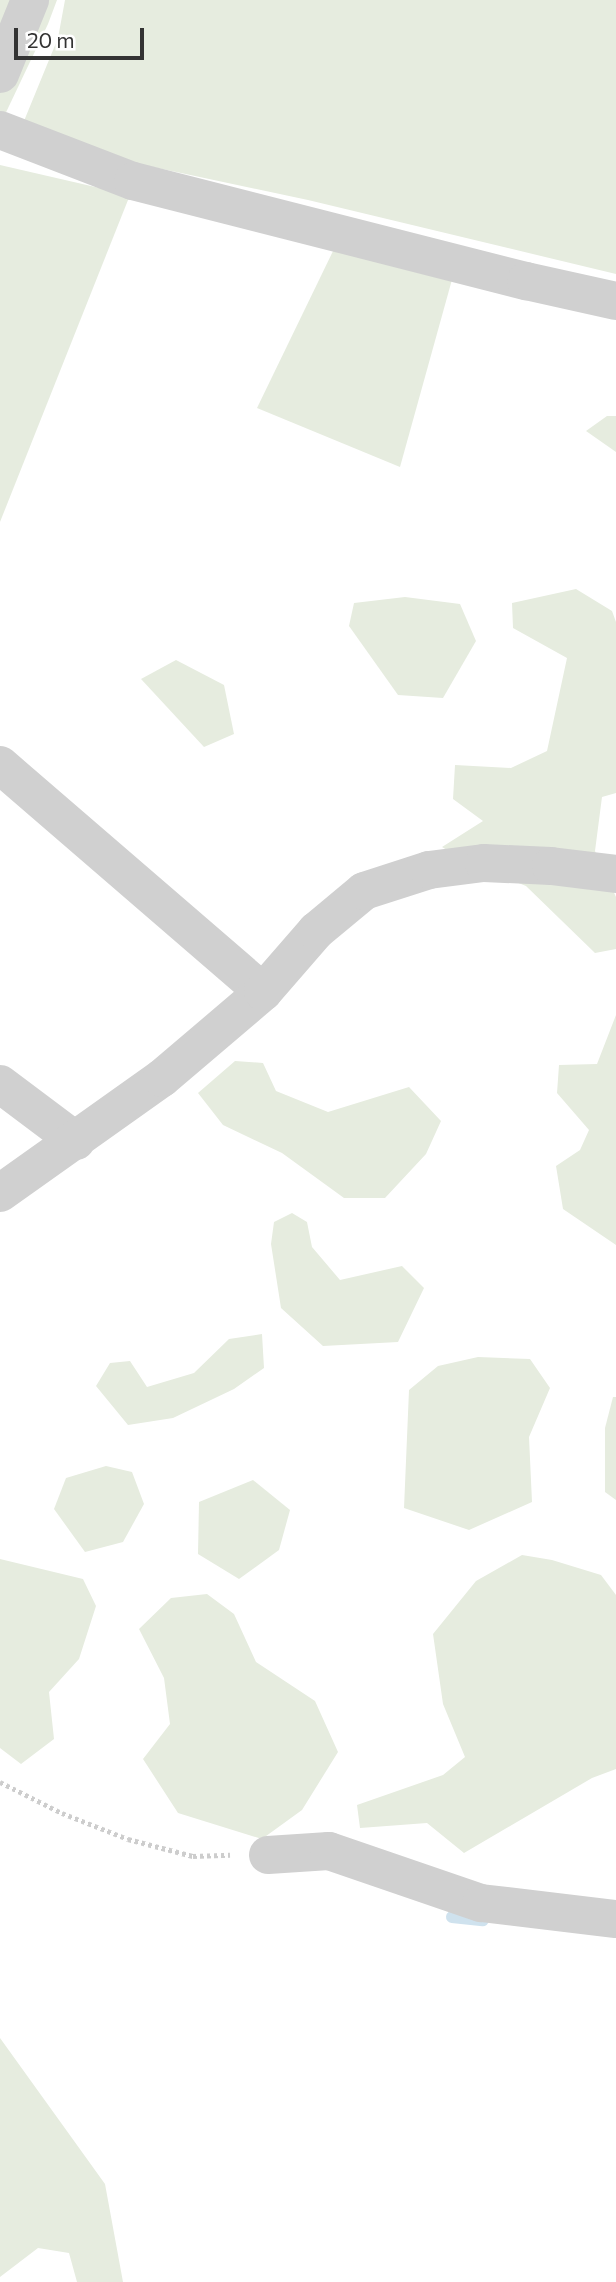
<!DOCTYPE html>
<html>
<head>
<meta charset="utf-8">
<style>
	body { margin:0 }
	#map { position:relative; width:616px; height:2282px; overflow:hidden; background:#fff; font-family:Commissioner,sans-serif }
	div>[style] { position:absolute }
	[style*='--x'] { left:calc(var(--x)*1px); top:calc(var(--y)*1px); width:calc(var(--w)*1px); rotate:calc(var(--a)*1deg) }
	.green>* { inset:0; background:#e6ecdf }
	.stream>* { height:12px; margin:-6px; padding:0 6px; transform-origin:6px; border-radius:6px; background:#cfe2ee }
	.path>* { height:4.5px; margin-top:-2.25px; transform-origin:0; background:repeating-linear-gradient(90deg,#cdcdcd 0 3.5px,transparent 0 7px) }
	.minor>* { height:38px; margin:-19px; padding:0 19px; transform-origin:19px; border-radius:19px; background:#d0d0d0 }
	span { translate:-50% -50%; white-space:nowrap; text-align:center; line-height:1.15; -webkit-text-stroke:7px #fff; paint-order:stroke }
	.scale { position:absolute; left:14px; top:28px; width:130px; height:32px; box-sizing:border-box; border:4px solid #333; border-top:0; padding-left:9px; font-size:21px; line-height:24px; white-space:nowrap; color:#333; -webkit-text-stroke:5px #fff; paint-order:stroke }
</style>
</head>
<body>
<div id="map">
	<div class="green">
		<i style="clip-path:polygon(0 0,57px 0,48px 24px,0 125px)"></i>
		<i style="clip-path:polygon(65px 0,616px 0,616px 274px,308px 200px,17px 138px,58px 38px)"></i>
		<i style="clip-path:polygon(0 165px,130px 195px,0 522px)"></i>
		<i style="clip-path:polygon(334px 249px,453px 276px,400px 467px,257px 408px)"></i>
		<i style="clip-path:polygon(607px 416px,616px 416px,616px 452px,586px 431px)"></i>
		<i style="clip-path:polygon(576px 589px,612px 611px,616px 622px,616px 793px,602px 797px,595px 851px,616px 897px,616px 949px,595px 953px,526px 886px,467px 862px,442px 847px,483px 821px,453px 799px,455px 765px,511px 768px,547px 751px,567px 658px,513px 628px,512px 603px)"></i>
		<i style="clip-path:polygon(405px 597px,460px 604px,476px 641px,443px 698px,398px 695px,349px 626px,354px 603px)"></i>
		<i style="clip-path:polygon(176px 660px,224px 685px,234px 734px,204px 747px,141px 679px)"></i>
		<i style="clip-path:polygon(616px 1015px,616px 1245px,563px 1209px,556px 1166px,580px 1150px,589px 1130px,557px 1093px,559px 1065px,597px 1064px)"></i>
		<i style="clip-path:polygon(235px 1061px,263px 1063px,276px 1091px,328px 1112px,409px 1087px,441px 1121px,426px 1154px,385px 1198px,344px 1198px,282px 1153px,223px 1125px,198px 1093px)"></i>
		<i style="clip-path:polygon(292px 1213px,307px 1222px,312px 1247px,340px 1280px,402px 1266px,424px 1288px,398px 1342px,323px 1346px,281px 1308px,271px 1244px,274px 1222px)"></i>
		<i style="clip-path:polygon(262px 1334px,264px 1368px,234px 1389px,173px 1418px,128px 1425px,96px 1386px,110px 1363px,130px 1361px,147px 1387px,194px 1373px,229px 1339px)"></i>
		<i style="clip-path:polygon(478px 1357px,530px 1359px,550px 1388px,529px 1437px,532px 1502px,469px 1530px,404px 1508px,409px 1390px,438px 1366px)"></i>
		<i style="clip-path:polygon(613px 1397px,616px 1397px,616px 1500px,605px 1492px,605px 1428px)"></i>
		<i style="clip-path:polygon(106px 1466px,132px 1472px,144px 1504px,123px 1542px,85px 1552px,54px 1509px,66px 1478px)"></i>
		<i style="clip-path:polygon(253px 1480px,290px 1510px,279px 1550px,239px 1579px,198px 1554px,199px 1502px)"></i>
		<i style="clip-path:polygon(522px 1555px,552px 1560px,601px 1575px,616px 1595px,616px 1769px,592px 1778px,464px 1853px,427px 1823px,360px 1828px,357px 1805px,443px 1775px,465px 1757px,443px 1704px,433px 1634px,476px 1581px)"></i>
		<i style="clip-path:polygon(0 1559px,83px 1579px,96px 1606px,79px 1659px,49px 1692px,54px 1739px,21px 1764px,0 1748px)"></i>
		<i style="clip-path:polygon(207px 1594px,234px 1614px,256px 1662px,315px 1701px,338px 1752px,302px 1810px,262px 1839px,178px 1813px,143px 1759px,170px 1724px,164px 1678px,139px 1629px,171px 1598px)"></i>
		<i style="clip-path:polygon(0 2038px,105px 2184px,123px 2282px,77px 2282px,69px 2253px,38px 2248px,0 2277px)"></i>
	</div>
	<div class="stream">
		<i style="--x:452;--y:1917;--w:31;--a:6"></i>
	</div>
	<div class="path">
		<i style="--x:0;--y:1782;--w:69;--a:26.6"></i>
		<i style="--x:62;--y:1813;--w:71;--a:21.5"></i>
		<i style="--x:128;--y:1839;--w:67;--a:14.7"></i>
		<i style="--x:193;--y:1856;--w:37;--a:-2"></i>
	</div>
	<div class="minor">
		<i style="--x:0;--y:74;--w:80;--a:-67.9"></i>
		<i style="--x:0;--y:130;--w:142;--a:21"></i>
		<i style="--x:133;--y:181;--w:406;--a:14.3"></i>
		<i style="--x:526;--y:281;--w:92;--a:12.5"></i>
		<i style="--x:0;--y:765;--w:347;--a:40.8"></i>
		<i style="--x:0;--y:1084;--w:95;--a:36.9"></i>
		<i style="--x:0;--y:1193;--w:199;--a:-35.4"></i>
		<i style="--x:162;--y:1078;--w:133;--a:-40.4"></i>
		<i style="--x:263;--y:992;--w:81;--a:-49"></i>
		<i style="--x:316;--y:931;--w:62;--a:-39.8"></i>
		<i style="--x:364;--y:891;--w:68;--a:-17.9"></i>
		<i style="--x:429;--y:870;--w:55;--a:-7.3"></i>
		<i style="--x:484;--y:863;--w:67;--a:2.6"></i>
		<i style="--x:551;--y:866;--w:65;--a:7"></i>
		<i style="--x:268;--y:1855;--w:61;--a:-3.8"></i>
		<i style="--x:329;--y:1851;--w:161;--a:18.9"></i>
		<i style="--x:481;--y:1903;--w:136;--a:6.8"></i>
	</div>
	<div class="scale">20 m</div>
</div>
</body>
</html>
